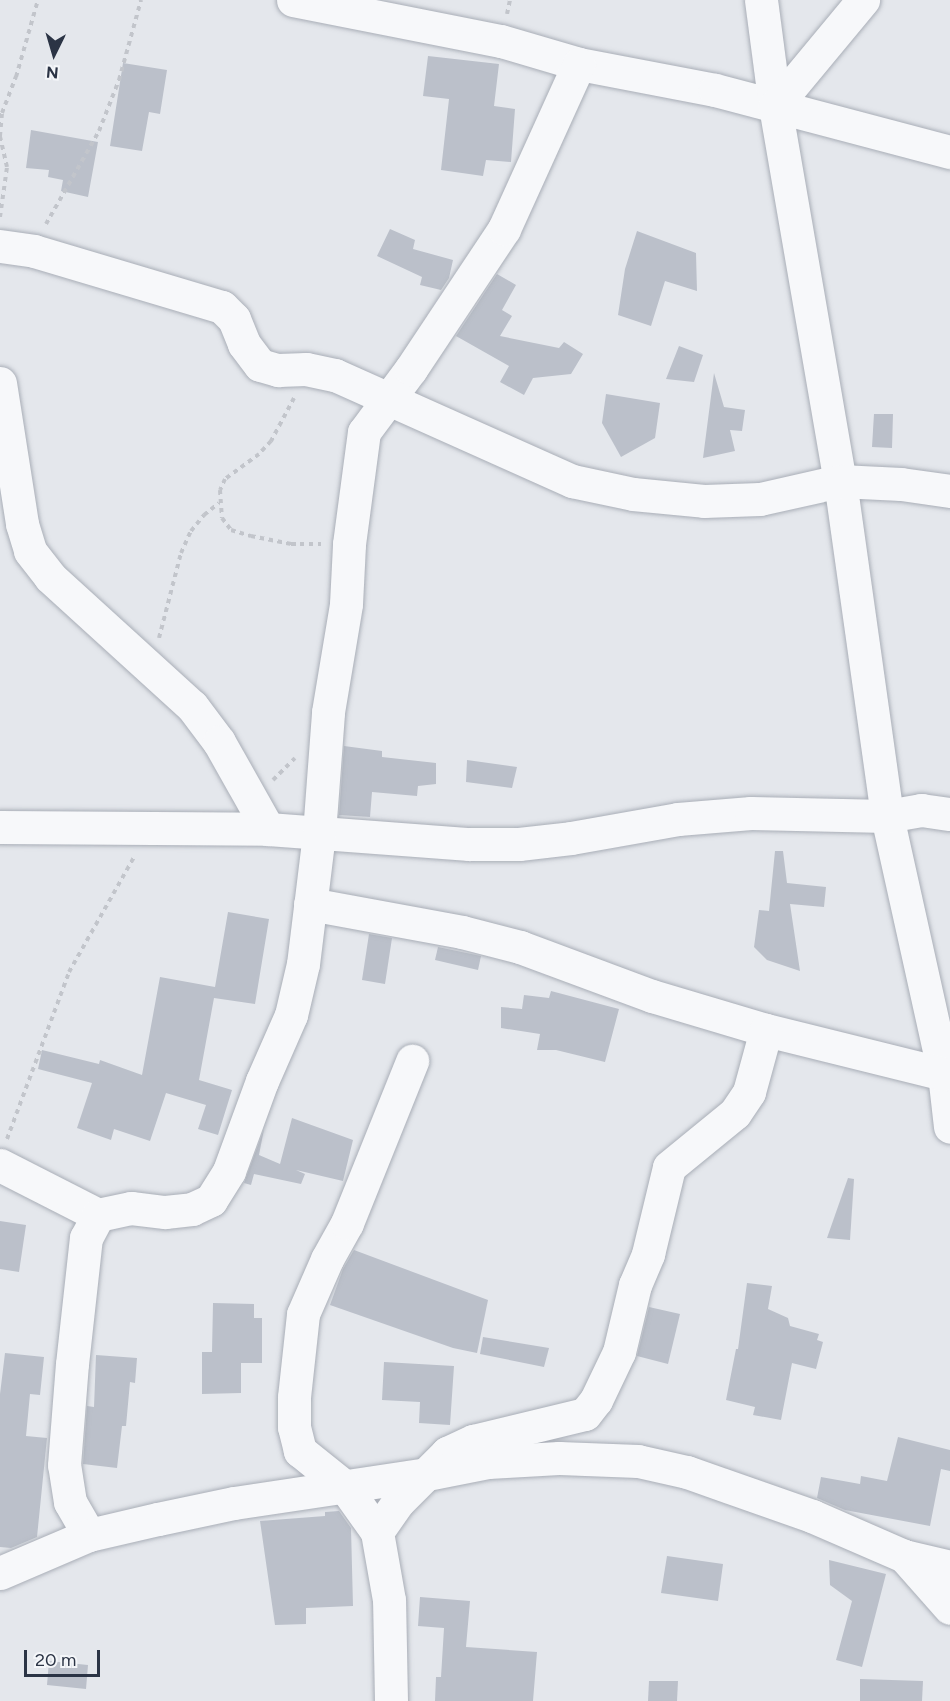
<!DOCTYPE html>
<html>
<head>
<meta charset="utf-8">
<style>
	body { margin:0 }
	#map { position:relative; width:950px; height:1701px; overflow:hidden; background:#e4e7ec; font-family:Figtree,sans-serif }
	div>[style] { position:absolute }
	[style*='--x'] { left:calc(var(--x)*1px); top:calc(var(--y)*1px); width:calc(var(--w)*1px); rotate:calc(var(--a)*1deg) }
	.building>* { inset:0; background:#bbc0ca }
	.path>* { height:4px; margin-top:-2px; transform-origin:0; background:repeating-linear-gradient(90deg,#c2c5cb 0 4.5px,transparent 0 9px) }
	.roads { filter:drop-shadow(0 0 2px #a9aeb7) drop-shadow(0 0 2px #a9aeb7) }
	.minor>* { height:33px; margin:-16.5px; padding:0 16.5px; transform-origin:16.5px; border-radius:16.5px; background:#f7f8fa }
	span { translate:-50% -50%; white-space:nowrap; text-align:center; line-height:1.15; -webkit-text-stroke:5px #f4f6f9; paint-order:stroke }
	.north { position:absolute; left:24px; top:24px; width:60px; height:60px; -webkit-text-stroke:4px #f4f6f9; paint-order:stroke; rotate:185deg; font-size:16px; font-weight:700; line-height:24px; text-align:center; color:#2b3445 }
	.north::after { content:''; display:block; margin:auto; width:21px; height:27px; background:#2b3445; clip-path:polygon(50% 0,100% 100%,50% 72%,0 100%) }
	.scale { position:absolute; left:24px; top:1650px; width:76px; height:27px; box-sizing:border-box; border:3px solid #2b3445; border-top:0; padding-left:8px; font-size:18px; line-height:21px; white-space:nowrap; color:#2b3445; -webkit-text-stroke:4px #f4f6f9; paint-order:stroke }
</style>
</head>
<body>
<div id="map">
	<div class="building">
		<i style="clip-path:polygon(428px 56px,499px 64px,494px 106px,515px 109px,511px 162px,486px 160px,483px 176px,441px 170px,449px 99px,423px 96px)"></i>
		<i style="clip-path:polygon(123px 63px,167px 70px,160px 114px,149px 112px,142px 151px,110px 146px)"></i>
		<i style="clip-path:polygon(31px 130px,98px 142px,88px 197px,61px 191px,63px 180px,48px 177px,49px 170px,26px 168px)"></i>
		<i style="clip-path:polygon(390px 229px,415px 240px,413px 249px,453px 260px,449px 278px,441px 290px,420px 285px,422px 277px,377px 256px)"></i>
		<i style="clip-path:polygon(637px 231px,696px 253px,697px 291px,665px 281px,651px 326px,618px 315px,625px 269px)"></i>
		<i style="clip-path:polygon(497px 274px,516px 285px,502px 310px,512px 316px,500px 336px,559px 348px,564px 342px,583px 354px,571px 374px,533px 378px,524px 395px,500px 382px,509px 366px,456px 336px)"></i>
		<i style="clip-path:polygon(679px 346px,703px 355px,694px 382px,666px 379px)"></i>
		<i style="clip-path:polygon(714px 373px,724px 407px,745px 410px,742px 431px,730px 430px,735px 451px,703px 458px)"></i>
		<i style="clip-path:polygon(606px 394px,660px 403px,655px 438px,621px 457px,602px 423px)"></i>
		<i style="clip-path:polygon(874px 414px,893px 414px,892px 448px,872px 447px)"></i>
		<i style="clip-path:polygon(344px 746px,382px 751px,382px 757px,436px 763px,436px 784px,418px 786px,417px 796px,372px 792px,370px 817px,339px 815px)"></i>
		<i style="clip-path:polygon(467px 760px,517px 767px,512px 788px,466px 782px)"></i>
		<i style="clip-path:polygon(775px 851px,783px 851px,787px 883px,826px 887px,824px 907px,790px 904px,800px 971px,767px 960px,754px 947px,759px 910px,769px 911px)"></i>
		<i style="clip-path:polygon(228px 912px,269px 919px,255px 1004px,214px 998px,199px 1080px,232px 1090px,218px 1135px,198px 1129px,206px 1105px,166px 1093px,150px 1141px,114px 1129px,111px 1140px,77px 1128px,92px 1083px,38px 1069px,42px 1050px,99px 1064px,100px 1060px,142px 1075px,160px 977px,215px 987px)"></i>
		<i style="clip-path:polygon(369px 934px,392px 938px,385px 984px,362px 980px)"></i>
		<i style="clip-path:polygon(438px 947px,481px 956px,478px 970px,435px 960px)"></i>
		<i style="clip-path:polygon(551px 991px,619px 1009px,605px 1062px,556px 1050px,537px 1050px,540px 1034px,501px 1028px,501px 1007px,522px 1009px,524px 995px,549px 998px)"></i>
		<i style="clip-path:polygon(292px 1118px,353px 1140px,343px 1181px,296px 1170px,305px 1174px,301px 1184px,254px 1174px,251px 1185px,244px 1183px,264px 1129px,259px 1155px,280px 1164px)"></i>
		<i style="clip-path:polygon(848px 1178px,854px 1179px,850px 1240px,827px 1238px)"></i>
		<i style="clip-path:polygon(0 1221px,26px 1225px,19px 1272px,0 1269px)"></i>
		<i style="clip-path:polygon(354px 1250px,488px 1300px,477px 1353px,453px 1348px,330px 1305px,343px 1269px)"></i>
		<i style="clip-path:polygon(747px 1283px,772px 1286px,768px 1309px,788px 1318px,790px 1326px,819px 1334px,817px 1340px,823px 1342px,816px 1369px,792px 1363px,781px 1420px,753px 1415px,755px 1407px,726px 1400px,736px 1349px,738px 1349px)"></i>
		<i style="clip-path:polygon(213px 1303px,254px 1304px,254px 1318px,262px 1318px,262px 1363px,241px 1363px,241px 1393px,202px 1394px,202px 1352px,212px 1352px)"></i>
		<i style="clip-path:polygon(649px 1307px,680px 1314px,668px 1364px,637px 1356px)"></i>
		<i style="clip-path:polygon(483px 1337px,549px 1348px,544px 1367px,480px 1354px)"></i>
		<i style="clip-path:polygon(5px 1353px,44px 1357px,40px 1395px,30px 1394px,26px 1436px,47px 1438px,37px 1537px,11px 1548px,0 1547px,0 1394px)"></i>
		<i style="clip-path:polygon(96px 1355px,137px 1358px,135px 1383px,130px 1382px,126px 1426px,122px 1426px,117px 1468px,83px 1464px,87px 1406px,94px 1407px)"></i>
		<i style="clip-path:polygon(384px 1362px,454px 1366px,450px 1425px,419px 1423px,420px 1402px,382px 1400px)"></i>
		<i style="clip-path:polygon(898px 1437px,950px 1450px,950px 1471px,941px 1469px,930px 1526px,845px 1510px,817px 1498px,821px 1477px,860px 1484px,861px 1476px,887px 1481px)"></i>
		<i style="clip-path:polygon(339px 1511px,351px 1528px,353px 1606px,306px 1608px,306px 1624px,275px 1625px,260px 1521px,325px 1516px,325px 1512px)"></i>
		<i style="clip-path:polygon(667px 1556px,723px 1564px,718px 1601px,661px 1593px)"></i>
		<i style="clip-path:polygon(829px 1560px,886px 1574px,862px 1667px,836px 1660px,852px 1601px,830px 1585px)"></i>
		<i style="clip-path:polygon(420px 1597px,470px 1601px,466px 1647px,537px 1652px,533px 1701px,435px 1701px,436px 1677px,441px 1677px,444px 1628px,418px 1626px)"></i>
		<i style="clip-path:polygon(49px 1661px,88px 1665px,86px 1689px,47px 1685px)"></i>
		<i style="clip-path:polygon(860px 1679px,923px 1681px,922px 1701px,860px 1701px)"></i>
		<i style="clip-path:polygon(649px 1681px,678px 1681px,677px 1701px,648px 1701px)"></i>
	</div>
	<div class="path">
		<i style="--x:507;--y:14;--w:14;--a:-78"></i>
		<i style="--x:0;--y:217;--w:50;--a:-82"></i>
		<i style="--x:7;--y:167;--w:32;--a:-103"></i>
		<i style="--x:0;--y:136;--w:23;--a:-85"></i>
		<i style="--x:2;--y:113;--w:39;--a:-69"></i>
		<i style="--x:16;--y:77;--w:80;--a:-74.1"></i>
		<i style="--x:46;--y:224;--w:107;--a:-60.3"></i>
		<i style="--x:99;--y:131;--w:55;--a:-68.6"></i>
		<i style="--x:119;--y:80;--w:83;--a:-74.6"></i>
		<i style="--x:294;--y:398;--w:49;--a:118.1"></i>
		<i style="--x:271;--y:441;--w:18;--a:133"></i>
		<i style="--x:259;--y:454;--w:42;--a:143.7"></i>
		<i style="--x:225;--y:479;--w:12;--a:114"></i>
		<i style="--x:220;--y:490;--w:28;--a:86"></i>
		<i style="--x:222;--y:518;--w:15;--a:53"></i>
		<i style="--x:231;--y:530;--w:21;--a:17"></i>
		<i style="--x:251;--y:536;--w:41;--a:11.3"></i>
		<i style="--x:291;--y:544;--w:30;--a:0"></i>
		<i style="--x:159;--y:638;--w:88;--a:-75.5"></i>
		<i style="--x:181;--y:553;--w:24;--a:-66"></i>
		<i style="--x:191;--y:531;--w:21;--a:-51"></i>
		<i style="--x:204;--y:515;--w:19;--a:-39"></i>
		<i style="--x:273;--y:780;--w:31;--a:-45"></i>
		<i style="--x:7;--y:1139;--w:178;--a:-69.6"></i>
		<i style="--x:69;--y:972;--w:132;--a:-60.5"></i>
	</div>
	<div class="roads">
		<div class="minor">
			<i style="--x:293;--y:0;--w:212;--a:11.2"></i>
			<i style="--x:501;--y:41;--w:81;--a:16.4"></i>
			<i style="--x:579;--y:64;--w:138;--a:10.8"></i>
			<i style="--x:715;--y:90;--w:243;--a:14.8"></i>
			<i style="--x:761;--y:0;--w:107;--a:82.5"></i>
			<i style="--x:775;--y:106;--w:381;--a:80.2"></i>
			<i style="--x:840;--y:481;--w:338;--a:82"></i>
			<i style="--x:887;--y:816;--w:264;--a:77.5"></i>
			<i style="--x:944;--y:1074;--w:53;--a:83.5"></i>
			<i style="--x:775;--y:106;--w:138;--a:-50.3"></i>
			<i style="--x:0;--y:246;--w:34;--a:8"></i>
			<i style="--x:34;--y:251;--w:196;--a:16.6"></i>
			<i style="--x:222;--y:307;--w:17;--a:45"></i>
			<i style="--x:234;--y:319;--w:27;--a:68"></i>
			<i style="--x:244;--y:344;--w:26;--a:53"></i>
			<i style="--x:260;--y:365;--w:19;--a:16"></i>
			<i style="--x:278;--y:370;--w:28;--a:-2"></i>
			<i style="--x:306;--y:369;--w:30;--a:12"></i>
			<i style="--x:335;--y:375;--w:260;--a:24.1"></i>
			<i style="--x:572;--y:481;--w:62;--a:12"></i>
			<i style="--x:633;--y:494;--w:71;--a:5.6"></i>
			<i style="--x:704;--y:501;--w:56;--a:-2"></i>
			<i style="--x:760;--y:499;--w:82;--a:-12.7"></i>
			<i style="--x:840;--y:481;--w:61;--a:2.8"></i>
			<i style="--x:901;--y:484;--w:49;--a:8.1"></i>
			<i style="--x:0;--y:383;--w:143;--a:81.1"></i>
			<i style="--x:22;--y:524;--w:28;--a:73"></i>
			<i style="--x:30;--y:551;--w:33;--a:52"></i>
			<i style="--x:50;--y:577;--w:192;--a:42.3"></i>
			<i style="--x:192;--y:706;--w:45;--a:53.1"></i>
			<i style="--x:219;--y:742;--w:100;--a:60.6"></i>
			<i style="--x:0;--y:827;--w:268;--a:0.4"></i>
			<i style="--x:268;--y:829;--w:202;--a:4.3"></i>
			<i style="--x:469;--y:844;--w:50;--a:0"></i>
			<i style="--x:519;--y:844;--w:52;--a:-6.6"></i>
			<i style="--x:571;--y:838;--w:109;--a:-10.1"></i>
			<i style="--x:678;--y:819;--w:73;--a:-4.7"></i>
			<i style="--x:751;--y:813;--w:136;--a:1.3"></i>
			<i style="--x:887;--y:816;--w:35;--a:-10"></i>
			<i style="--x:921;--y:810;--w:29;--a:8"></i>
			<i style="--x:310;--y:904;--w:155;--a:10.4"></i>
			<i style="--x:462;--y:932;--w:60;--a:14.5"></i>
			<i style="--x:520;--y:947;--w:141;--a:20.4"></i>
			<i style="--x:652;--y:996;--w:119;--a:16.6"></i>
			<i style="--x:766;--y:1030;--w:183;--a:13.9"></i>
			<i style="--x:0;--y:1165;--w:110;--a:27"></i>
			<i style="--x:377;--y:1532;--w:35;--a:-55"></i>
			<i style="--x:397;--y:1503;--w:71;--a:-45"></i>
			<i style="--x:447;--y:1453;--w:29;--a:-25"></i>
			<i style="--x:473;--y:1441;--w:115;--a:-13.6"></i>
			<i style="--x:585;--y:1414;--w:18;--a:-52"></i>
			<i style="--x:596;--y:1400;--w:53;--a:-64.4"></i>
			<i style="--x:619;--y:1352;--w:69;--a:-76.6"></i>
			<i style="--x:635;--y:1285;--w:34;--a:-67"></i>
			<i style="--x:648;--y:1254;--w:89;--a:-76.4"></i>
			<i style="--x:669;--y:1167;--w:85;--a:-39.3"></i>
			<i style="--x:735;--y:1113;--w:25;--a:-56"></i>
			<i style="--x:749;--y:1092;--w:64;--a:-74.7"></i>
			<i style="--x:89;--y:1535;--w:38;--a:-120"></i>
			<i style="--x:70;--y:1502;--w:37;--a:-99"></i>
			<i style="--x:64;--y:1465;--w:101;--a:-85.5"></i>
			<i style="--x:72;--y:1364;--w:127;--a:-83.7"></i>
			<i style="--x:86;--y:1238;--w:26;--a:-62"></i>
			<i style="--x:98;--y:1215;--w:34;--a:-12"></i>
			<i style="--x:131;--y:1208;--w:34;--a:7"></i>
			<i style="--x:165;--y:1212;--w:27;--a:-6"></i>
			<i style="--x:192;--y:1209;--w:21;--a:-25"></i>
			<i style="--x:211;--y:1200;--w:34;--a:-58"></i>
			<i style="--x:229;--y:1171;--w:96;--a:-69.9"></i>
			<i style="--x:262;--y:1081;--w:72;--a:-66.3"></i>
			<i style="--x:291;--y:1015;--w:52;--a:-76.8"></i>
			<i style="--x:303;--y:964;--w:132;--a:-83"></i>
			<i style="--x:319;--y:833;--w:121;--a:-85.7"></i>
			<i style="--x:328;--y:712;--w:109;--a:-80.5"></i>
			<i style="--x:346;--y:604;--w:60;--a:-87.1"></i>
			<i style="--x:349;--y:544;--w:113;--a:-82.4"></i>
			<i style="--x:364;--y:432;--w:79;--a:-53.3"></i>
			<i style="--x:411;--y:369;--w:168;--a:-56.4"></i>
			<i style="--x:504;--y:229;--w:181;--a:-65.6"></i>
			<i style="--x:904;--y:1556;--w:69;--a:48.5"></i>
			<i style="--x:0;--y:1573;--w:97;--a:-23.1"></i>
			<i style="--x:89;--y:1535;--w:71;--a:-13.1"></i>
			<i style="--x:158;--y:1519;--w:78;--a:-11.9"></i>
			<i style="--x:234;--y:1503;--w:195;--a:-8.5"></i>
			<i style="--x:427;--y:1474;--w:62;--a:-11.1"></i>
			<i style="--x:488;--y:1462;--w:71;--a:-3.2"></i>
			<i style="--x:559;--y:1458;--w:79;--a:2.2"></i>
			<i style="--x:638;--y:1461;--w:50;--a:12.7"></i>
			<i style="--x:687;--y:1472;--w:133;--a:19.4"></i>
			<i style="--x:812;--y:1516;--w:100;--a:23.5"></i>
			<i style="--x:904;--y:1556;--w:47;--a:13.4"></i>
			<i style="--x:391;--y:1701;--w:101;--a:-91.1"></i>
			<i style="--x:389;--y:1600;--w:69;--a:-100"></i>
			<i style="--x:377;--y:1532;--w:55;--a:-125.4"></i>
			<i style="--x:345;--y:1487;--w:58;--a:-141.3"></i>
			<i style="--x:300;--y:1451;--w:25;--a:-104"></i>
			<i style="--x:294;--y:1427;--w:30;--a:-90"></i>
			<i style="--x:294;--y:1397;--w:83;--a:-83.8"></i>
			<i style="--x:303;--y:1314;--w:60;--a:-66.4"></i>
			<i style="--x:327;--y:1259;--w:41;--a:-60.9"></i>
			<i style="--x:347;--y:1223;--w:175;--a:-68.1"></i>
		</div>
	</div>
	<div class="north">N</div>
	<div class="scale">20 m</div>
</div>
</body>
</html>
